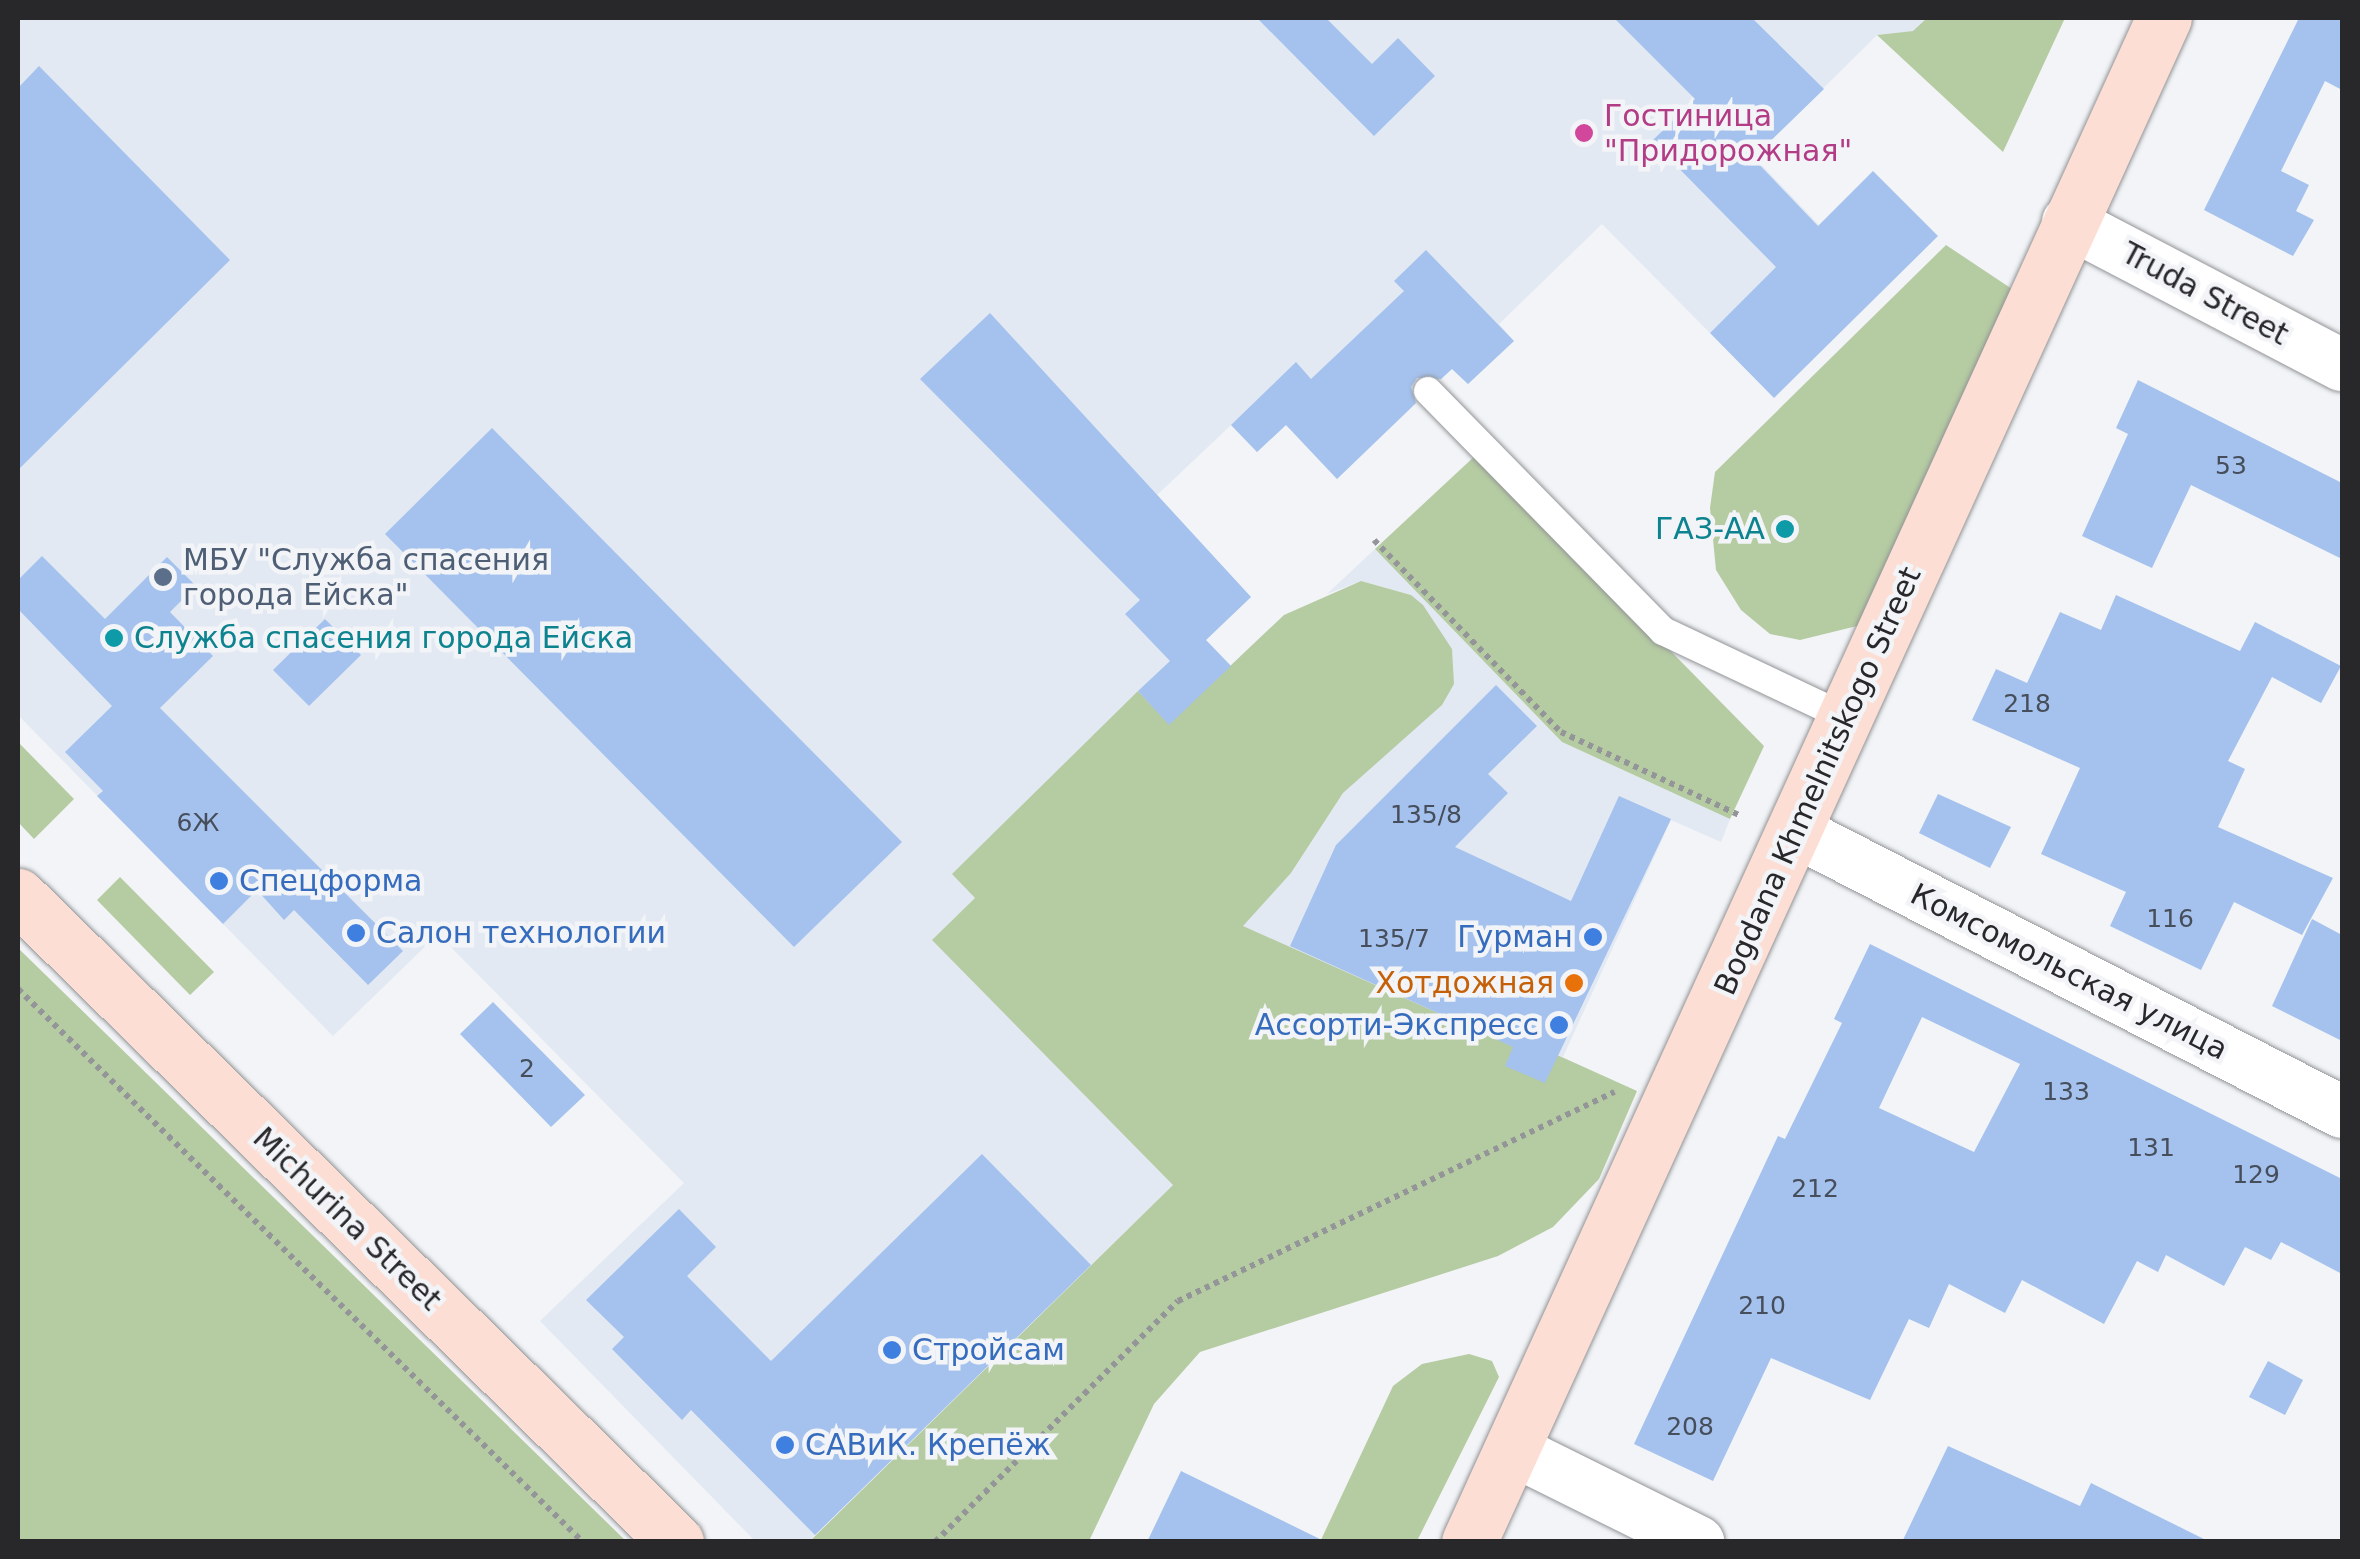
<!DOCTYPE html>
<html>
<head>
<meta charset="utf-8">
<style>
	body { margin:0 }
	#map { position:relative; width:2360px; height:1559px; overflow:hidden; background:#f2f4f7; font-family:"DejaVu Sans",sans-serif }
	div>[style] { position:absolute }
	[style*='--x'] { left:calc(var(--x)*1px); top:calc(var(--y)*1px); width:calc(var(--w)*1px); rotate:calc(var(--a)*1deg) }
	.built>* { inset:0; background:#e2e9f3 }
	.green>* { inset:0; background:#b5cba2 }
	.building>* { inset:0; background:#a4c2ed }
	.path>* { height:6px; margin-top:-3px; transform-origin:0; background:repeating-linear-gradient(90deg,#949598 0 5px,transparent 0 10px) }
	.roads { filter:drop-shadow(0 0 2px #929497) drop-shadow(0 0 2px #929497) }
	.lane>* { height:28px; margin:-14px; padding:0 14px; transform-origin:14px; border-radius:14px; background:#fff }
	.street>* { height:52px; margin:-26px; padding:0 26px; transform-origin:26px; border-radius:26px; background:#fff }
	.secondary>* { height:55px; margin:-27.5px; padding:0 27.5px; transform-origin:27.5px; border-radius:27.5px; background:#fcded4 }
	.dots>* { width:28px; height:28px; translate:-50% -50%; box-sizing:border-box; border:5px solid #f2f4f7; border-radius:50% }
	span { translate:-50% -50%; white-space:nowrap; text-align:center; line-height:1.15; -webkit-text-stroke:9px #f2f4f7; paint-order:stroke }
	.number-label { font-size:25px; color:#474e5b }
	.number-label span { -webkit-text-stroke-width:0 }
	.hotel-label { font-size:30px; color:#b23c85 }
	.left { translate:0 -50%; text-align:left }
	.street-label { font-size:30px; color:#28282a }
	.culture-label { font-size:30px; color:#0d838f }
	.right { translate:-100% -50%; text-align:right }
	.service-label { font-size:30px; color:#4e5e75 }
	.shop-label { font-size:30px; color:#366cbe }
	.food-label { font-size:30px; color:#c56008 }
	.frame { position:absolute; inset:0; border:20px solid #28282a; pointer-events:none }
</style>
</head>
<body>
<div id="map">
	<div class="built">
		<i style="clip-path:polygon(18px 18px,1927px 18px,1914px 31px,1877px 35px,1754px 157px,1819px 225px,1710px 333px,1602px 224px,1499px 324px,1514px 341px,1468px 384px,1452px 369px,1337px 479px,1286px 425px,1257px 452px,1231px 425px,1156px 496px,1251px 597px,1206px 640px,1231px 666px,1169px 725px,1138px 692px,953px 874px,975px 898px,933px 940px,1174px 1184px,809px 1541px,755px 1541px,540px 1321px,684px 1183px,438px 934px,333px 1036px,18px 715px)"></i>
		<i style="clip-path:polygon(1375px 549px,1562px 742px,1730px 819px,1721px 842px,1671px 820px,1563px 1057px,1511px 1034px,1456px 1021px,1242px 926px,1291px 873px,1343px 793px,1418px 723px,1452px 649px,1411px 595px,1361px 581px,1327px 594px)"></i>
	</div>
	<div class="green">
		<i style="clip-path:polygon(1927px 18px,2065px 18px,2003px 152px,1877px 35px,1913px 31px)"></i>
		<i style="clip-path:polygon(1946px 245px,2018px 293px,1861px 625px,1800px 640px,1770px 634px,1741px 610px,1716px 570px,1710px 508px,1715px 472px)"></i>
		<i style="clip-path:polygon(1477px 454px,1764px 746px,1730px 819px,1562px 742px,1375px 549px)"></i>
		<i style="clip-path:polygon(1361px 581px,1411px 595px,1423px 605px,1452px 649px,1454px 684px,1442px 705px,1343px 793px,1291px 873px,1243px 926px,1456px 1021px,1511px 1034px,1637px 1091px,1599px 1179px,1553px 1227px,1498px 1256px,1200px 1352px,1154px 1404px,1089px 1541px,809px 1542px,1173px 1185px,932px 940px,975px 898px,952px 874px,1138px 691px,1169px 724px,1284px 615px)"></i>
		<i style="clip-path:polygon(18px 742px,74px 799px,34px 839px,18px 822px)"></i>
		<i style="clip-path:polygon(120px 877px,214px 972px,190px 995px,97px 900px)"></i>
		<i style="clip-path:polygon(18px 948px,626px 1541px,18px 1541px)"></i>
		<i style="clip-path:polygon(1469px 1354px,1492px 1361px,1499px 1377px,1417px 1541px,1320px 1542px,1393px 1386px,1422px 1364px)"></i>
	</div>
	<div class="building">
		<i style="clip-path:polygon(1257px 18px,1326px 18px,1372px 64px,1398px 38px,1435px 76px,1374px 136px)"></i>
		<i style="clip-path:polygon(1614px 18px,1752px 18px,1824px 89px,1753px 158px,1818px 226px,1873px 171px,1938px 236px,1774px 398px,1710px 333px,1776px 267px,1652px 141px,1695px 99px)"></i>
		<i style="clip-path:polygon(2299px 18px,2342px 18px,2342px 90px,2325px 81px,2281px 171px,2309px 185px,2296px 211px,2314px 220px,2293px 256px,2204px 210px)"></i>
		<i style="clip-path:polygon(39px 66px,230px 260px,18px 470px,18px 88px)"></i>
		<i style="clip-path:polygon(1426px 250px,1514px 341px,1468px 384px,1452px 369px,1441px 379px,1417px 378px,1411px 387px,1416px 403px,1337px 479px,1286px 425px,1257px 452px,1231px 425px,1296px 362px,1311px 379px,1404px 291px,1394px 281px)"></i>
		<i style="clip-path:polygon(990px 313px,1251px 597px,1206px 640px,1231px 666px,1169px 725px,1138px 691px,1170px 661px,1125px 614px,1140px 600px,920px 379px)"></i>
		<i style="clip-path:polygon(2138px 380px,2342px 483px,2342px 559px,2191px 485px,2152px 568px,2082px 536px,2128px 434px,2116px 428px)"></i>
		<i style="clip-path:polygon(492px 428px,902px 842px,794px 947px,385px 534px)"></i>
		<i style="clip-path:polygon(42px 556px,105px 619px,167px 557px,196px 586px,170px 612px,213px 656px,160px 708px,403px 951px,368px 985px,294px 910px,284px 920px,257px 890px,223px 924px,97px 796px,103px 791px,65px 752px,112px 706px,18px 609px,18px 580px)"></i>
		<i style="clip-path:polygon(2116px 595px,2240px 651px,2255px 622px,2341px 666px,2321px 703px,2272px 677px,2228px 761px,2245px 769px,2218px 827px,2333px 878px,2302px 935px,2234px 902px,2201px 970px,2110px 926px,2126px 892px,2041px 854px,2080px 768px,1972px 720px,1996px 669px,2027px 683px,2060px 612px,2101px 630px)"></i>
		<i style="clip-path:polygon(325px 619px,361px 655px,309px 706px,273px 670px)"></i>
		<i style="clip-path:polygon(1496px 685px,1537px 726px,1488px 774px,1508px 793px,1455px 847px,1571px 901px,1619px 796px,1671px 819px,1545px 1083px,1505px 1066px,1513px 1047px,1290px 946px,1336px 845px)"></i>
		<i style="clip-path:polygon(1938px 794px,2011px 827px,1990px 868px,1919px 833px)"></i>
		<i style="clip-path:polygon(2312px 919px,2342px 935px,2342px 1041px,2272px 1006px)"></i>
		<i style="clip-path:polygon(evenodd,1870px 944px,2342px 1179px,2342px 1274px,2281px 1242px,2271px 1260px,2245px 1247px,2224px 1286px,2166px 1255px,2158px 1272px,2137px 1261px,2104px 1324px,2022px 1280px,2005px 1313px,1949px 1284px,1929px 1328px,1909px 1319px,1870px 1400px,1771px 1358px,1713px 1481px,1634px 1444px,1778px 1136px,1785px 1139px,1842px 1023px,1834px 1019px,1870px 944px,1922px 1017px,2020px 1064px,1974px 1152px,1879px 1108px,1922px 1017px)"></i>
		<i style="clip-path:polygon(493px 1002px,585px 1095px,551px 1127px,460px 1034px)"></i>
		<i style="clip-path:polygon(982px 1154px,1091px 1265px,815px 1535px,691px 1410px,682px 1420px,612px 1349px,624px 1337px,586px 1300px,679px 1209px,716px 1247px,687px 1276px,771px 1361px)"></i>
		<i style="clip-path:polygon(2268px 1361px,2303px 1380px,2285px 1415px,2249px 1397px)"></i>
		<i style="clip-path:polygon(1948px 1446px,2080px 1506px,2091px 1483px,2210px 1542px,1902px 1542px)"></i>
		<i style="clip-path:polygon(1181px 1471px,1326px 1542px,1147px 1542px)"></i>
	</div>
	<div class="path">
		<i style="--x:1374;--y:540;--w:268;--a:45.8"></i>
		<i style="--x:1561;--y:732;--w:199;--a:25"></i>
		<i style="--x:18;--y:989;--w:791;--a:44.39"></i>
		<i style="--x:935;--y:1542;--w:342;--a:-44.8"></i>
		<i style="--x:1178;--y:1301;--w:484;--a:-25.6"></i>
	</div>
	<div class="roads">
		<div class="lane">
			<i style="--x:1428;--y:391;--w:336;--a:45.6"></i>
			<i style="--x:1663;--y:631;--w:204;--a:25.3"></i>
		</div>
		<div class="street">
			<i style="--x:2068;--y:222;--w:309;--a:27.6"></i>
			<i style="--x:1797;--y:832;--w:613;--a:27.19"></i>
			<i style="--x:1513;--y:1450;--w:207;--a:26.4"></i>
		</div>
		<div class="secondary">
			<i style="--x:18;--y:896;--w:922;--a:44.47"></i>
			<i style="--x:1469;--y:1542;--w:1675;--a:-65.49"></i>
		</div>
	</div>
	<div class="dots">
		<i style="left:1584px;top:133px;background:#d1479c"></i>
		<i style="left:1785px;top:529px;background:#0f9aa8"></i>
		<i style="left:163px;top:577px;background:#5c6f8a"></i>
		<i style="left:114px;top:638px;background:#0f9aa8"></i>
		<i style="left:219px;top:881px;background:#3f7fe0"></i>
		<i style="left:356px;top:933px;background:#3f7fe0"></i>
		<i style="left:1593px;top:937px;background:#3f7fe0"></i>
		<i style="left:1574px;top:983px;background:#e8710a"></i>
		<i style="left:1559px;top:1025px;background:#3f7fe0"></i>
		<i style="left:892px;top:1350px;background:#3f7fe0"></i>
		<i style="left:785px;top:1445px;background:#3f7fe0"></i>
	</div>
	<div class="number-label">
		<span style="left:2231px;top:466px">53</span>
		<span style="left:2027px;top:704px">218</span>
		<span style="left:1426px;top:815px">135/8</span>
		<span style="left:198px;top:823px">6Ж</span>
		<span style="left:2170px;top:919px">116</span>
		<span style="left:1394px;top:939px">135/7</span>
		<span style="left:527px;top:1069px">2</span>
		<span style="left:2066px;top:1092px">133</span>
		<span style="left:2151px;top:1148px">131</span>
		<span style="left:2256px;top:1175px">129</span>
		<span style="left:1815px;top:1189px">212</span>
		<span style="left:1762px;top:1306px">210</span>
		<span style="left:1690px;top:1427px">208</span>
	</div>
	<div class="hotel-label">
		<span class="left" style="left:1604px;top:133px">Гостиница<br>"Придорожная"</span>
	</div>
	<div class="street-label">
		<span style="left:2205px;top:294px;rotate:28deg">Truda Street</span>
		<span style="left:1818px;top:781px;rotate:-66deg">Bogdana Khmelnitskogo Street</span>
		<span style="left:2069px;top:972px;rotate:27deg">Комсомольская улица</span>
		<span style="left:347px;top:1219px;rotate:44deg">Michurina Street</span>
	</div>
	<div class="culture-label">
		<span class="right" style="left:1765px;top:529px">ГАЗ-АА</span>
		<span class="left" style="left:134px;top:638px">Служба спасения города Ейска</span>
	</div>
	<div class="service-label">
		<span class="left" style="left:183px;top:577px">МБУ "Служба спасения<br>города Ейска"</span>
	</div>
	<div class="shop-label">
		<span class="left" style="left:239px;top:881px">Спецформа</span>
		<span class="left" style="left:376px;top:933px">Салон технологии</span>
		<span class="right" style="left:1573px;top:937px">Гурман</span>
		<span class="right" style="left:1539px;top:1025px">Ассорти-Экспресс</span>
		<span class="left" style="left:912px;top:1350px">Стройсам</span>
		<span class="left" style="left:805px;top:1445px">САВиК. Крепёж</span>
	</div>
	<div class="food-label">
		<span class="right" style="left:1554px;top:983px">Хотдожная</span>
	</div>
	<div class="frame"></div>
</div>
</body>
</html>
